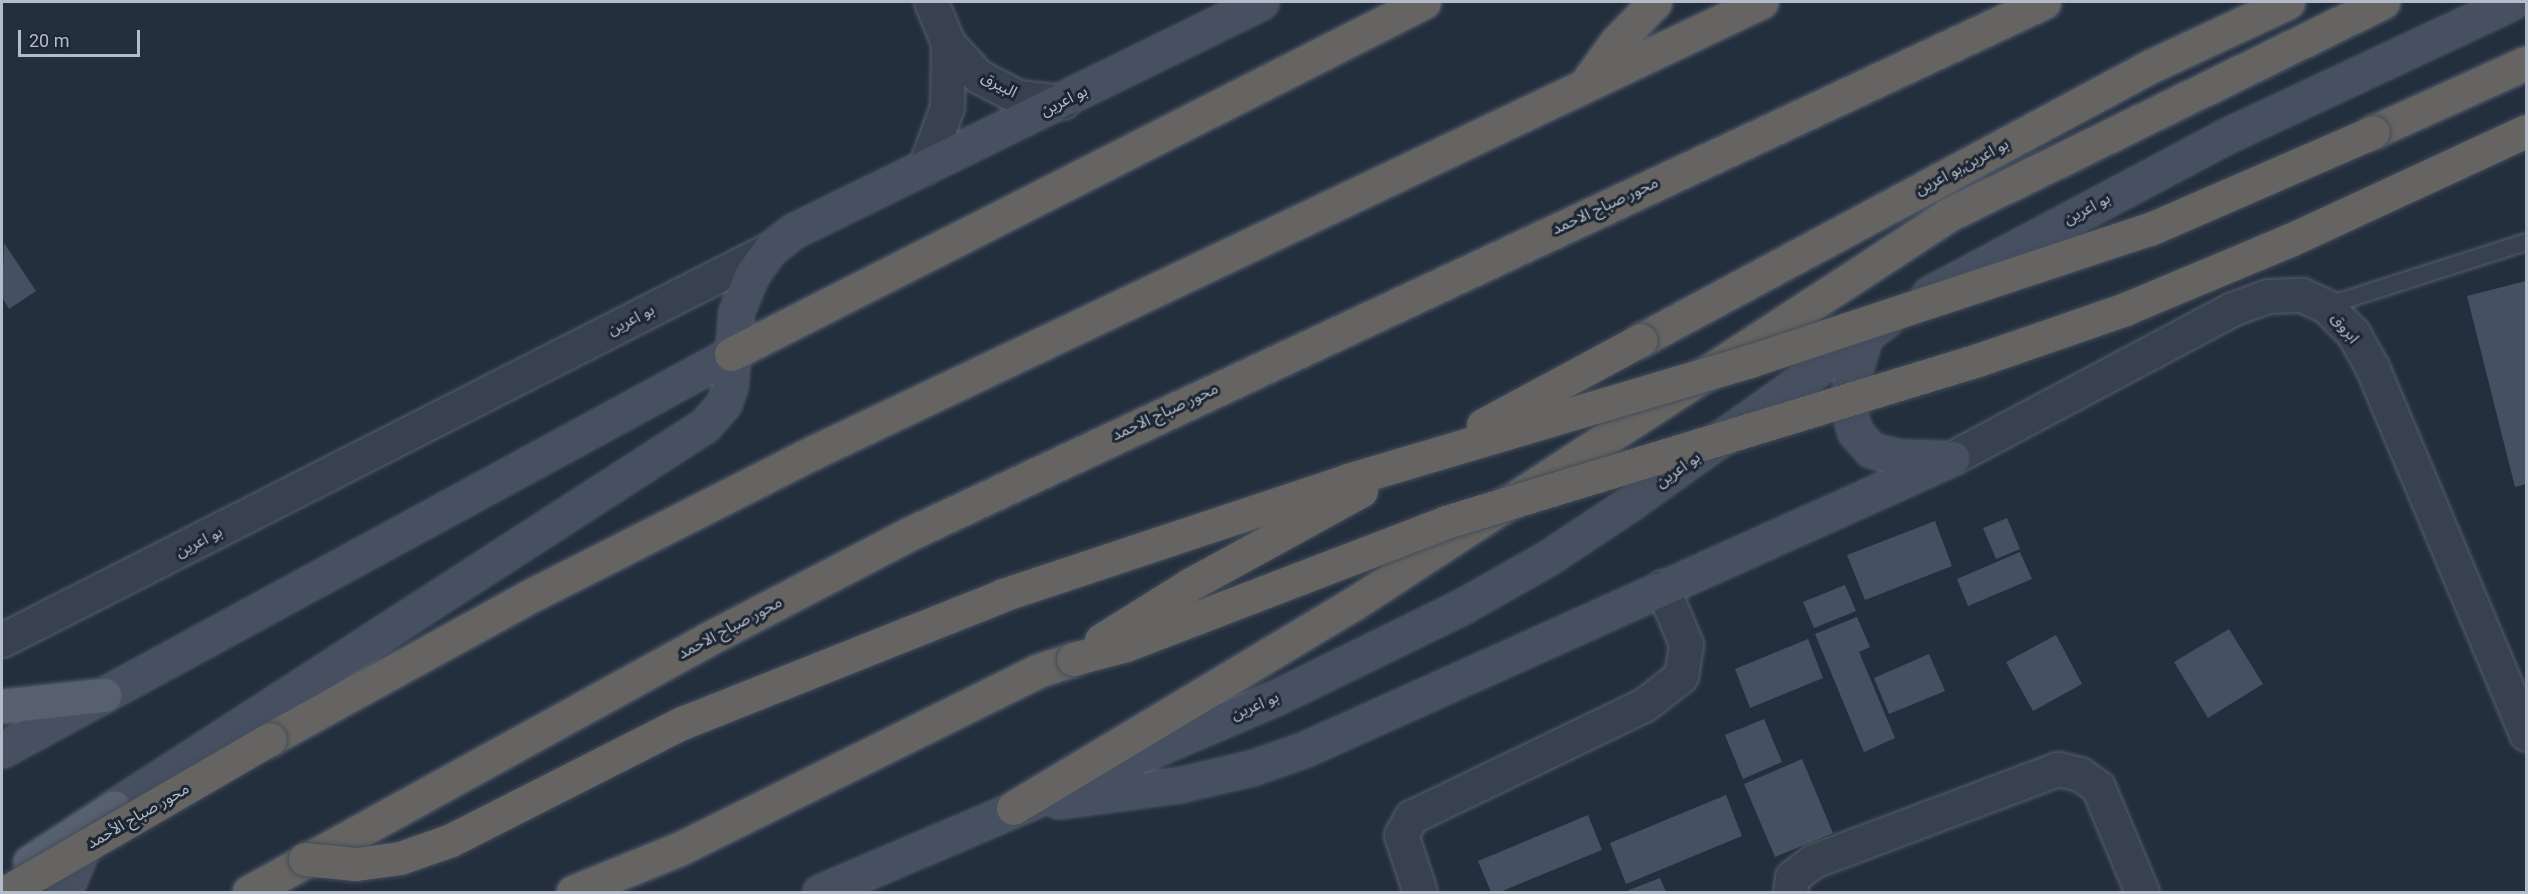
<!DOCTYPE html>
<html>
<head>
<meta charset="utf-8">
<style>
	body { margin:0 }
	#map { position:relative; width:2528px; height:894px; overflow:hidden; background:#242f3e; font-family:Roboto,"Noto Sans Arabic",sans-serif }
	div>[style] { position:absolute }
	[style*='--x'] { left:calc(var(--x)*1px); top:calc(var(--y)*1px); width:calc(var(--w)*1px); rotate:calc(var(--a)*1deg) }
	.building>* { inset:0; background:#455162 }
	.roads { filter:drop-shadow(0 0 2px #565f6c) drop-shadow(0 0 2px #565f6c) }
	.service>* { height:16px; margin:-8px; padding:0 8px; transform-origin:8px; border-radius:8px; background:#38414e }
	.minor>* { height:33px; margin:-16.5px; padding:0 16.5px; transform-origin:16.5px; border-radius:16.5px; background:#38414e }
	.secondary>* { height:33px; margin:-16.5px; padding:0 16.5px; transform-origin:16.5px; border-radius:16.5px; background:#465061 }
	.primary>* { height:33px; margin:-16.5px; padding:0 16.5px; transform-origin:16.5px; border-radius:16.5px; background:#56606e }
	.trunk>* { height:33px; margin:-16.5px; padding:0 16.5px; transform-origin:16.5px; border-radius:16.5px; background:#656462 }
	.bridges { filter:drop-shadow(0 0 2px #434c59) drop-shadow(0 0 2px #434c59) }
	.trunk-bridge>* { height:33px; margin:-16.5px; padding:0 16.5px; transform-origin:16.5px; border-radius:16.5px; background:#656462 }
	span { translate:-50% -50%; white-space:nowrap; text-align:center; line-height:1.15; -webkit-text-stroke:6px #1d2633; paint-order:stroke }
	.street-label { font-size:16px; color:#b4bcc9 }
	.frame { position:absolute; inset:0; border:3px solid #b4bcc9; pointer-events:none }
	.scale { position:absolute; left:18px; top:30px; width:122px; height:27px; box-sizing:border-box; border:3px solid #b4bcc9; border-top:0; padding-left:8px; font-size:18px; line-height:21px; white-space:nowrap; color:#b4bcc9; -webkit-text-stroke:4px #1d2633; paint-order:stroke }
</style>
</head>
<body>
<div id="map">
	<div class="building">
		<i style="clip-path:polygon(4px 243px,36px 291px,9px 309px,2px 297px)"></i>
		<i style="clip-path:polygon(2526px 281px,2526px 484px,2515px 487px,2467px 296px)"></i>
		<i style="clip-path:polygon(2007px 518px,2020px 549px,1996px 559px,1983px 528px)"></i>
		<i style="clip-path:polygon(1935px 521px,1952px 566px,1865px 600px,1847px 555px)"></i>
		<i style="clip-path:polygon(2020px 552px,2032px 579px,1968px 606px,1957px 579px)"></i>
		<i style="clip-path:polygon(1845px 585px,1856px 611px,1814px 628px,1803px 602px)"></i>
		<i style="clip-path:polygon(1857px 617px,1870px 647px,1859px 652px,1895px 738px,1864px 752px,1815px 634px)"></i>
		<i style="clip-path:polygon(2229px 629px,2263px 684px,2208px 718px,2174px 662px)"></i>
		<i style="clip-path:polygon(2056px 635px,2082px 684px,2033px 711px,2006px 662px)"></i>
		<i style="clip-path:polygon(1808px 639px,1823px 678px,1750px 708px,1735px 669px)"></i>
		<i style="clip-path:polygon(1929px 654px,1945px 691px,1889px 714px,1874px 678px)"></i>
		<i style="clip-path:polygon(1764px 719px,1782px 762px,1743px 779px,1725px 735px)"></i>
		<i style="clip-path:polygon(1802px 759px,1833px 833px,1775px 857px,1744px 784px)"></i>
		<i style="clip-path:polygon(1726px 795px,1742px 836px,1626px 884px,1610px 843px)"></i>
		<i style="clip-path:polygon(1588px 815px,1602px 850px,1500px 892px,1491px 892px,1478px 861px)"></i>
		<i style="clip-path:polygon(1660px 878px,1666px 892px,1624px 892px)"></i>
	</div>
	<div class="roads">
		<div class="service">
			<i style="--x:2326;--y:306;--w:210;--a:-17.7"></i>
		</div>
		<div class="minor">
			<i style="--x:931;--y:2;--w:44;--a:67.5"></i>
			<i style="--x:948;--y:43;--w:45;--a:47.7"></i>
			<i style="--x:978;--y:76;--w:45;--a:27.7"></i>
			<i style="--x:1018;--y:97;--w:45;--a:6.3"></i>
			<i style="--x:925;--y:167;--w:64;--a:-69.9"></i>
			<i style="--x:947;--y:107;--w:64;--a:-89.1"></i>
			<i style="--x:1952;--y:458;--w:317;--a:-28"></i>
			<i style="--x:2232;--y:309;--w:38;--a:-20"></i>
			<i style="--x:2268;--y:296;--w:34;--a:-2"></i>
			<i style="--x:2302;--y:295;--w:26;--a:25"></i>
			<i style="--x:2326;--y:306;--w:38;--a:45"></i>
			<i style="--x:2353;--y:333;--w:39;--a:61"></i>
			<i style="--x:2372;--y:367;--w:398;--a:67.2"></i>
			<i style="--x:2;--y:640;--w:862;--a:-26.98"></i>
			<i style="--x:1420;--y:892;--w:60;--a:-108.4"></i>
			<i style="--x:1401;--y:835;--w:21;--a:-61"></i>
			<i style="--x:1411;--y:817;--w:259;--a:-25.7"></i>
			<i style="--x:1644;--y:705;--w:47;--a:-38.1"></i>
			<i style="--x:1681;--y:676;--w:32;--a:-81"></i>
			<i style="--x:1686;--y:644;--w:62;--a:-112.8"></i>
			<i style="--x:1790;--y:892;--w:15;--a:-82"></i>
			<i style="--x:1792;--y:877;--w:26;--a:-37"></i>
			<i style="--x:1813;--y:861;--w:262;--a:-20.6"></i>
			<i style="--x:2058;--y:769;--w:23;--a:13"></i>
			<i style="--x:2080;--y:774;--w:22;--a:36"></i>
			<i style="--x:2098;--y:787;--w:114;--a:67.3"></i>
		</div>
		<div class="secondary">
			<i style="--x:1929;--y:294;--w:334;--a:-28"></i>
			<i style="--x:2224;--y:137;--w:318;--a:-25.1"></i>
			<i style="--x:1866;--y:333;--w:51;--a:107"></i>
			<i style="--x:1851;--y:382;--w:33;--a:92"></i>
			<i style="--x:1850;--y:415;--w:18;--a:74"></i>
			<i style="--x:1855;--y:432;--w:24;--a:48"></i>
			<i style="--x:1871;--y:450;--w:29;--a:14"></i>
			<i style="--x:1899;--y:457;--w:42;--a:1.4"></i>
			<i style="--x:2;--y:750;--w:830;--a:-28.51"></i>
			<i style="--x:1059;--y:801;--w:120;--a:-7.7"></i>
			<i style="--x:1178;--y:785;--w:75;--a:-13.1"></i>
			<i style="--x:1251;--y:768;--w:55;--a:-19.1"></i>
			<i style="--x:1303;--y:750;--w:712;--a:-24.22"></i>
			<i style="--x:64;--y:892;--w:49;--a:-67.1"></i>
			<i style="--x:83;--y:847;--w:51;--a:-52.2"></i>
			<i style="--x:114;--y:807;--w:704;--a:-32.88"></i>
			<i style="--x:705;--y:425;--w:29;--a:-49"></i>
			<i style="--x:724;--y:403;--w:18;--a:-71"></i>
			<i style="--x:730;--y:386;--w:74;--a:-85.4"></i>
			<i style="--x:736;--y:312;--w:41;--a:-67.2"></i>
			<i style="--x:752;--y:274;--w:31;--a:-54"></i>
			<i style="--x:770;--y:249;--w:29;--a:-38"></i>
			<i style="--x:793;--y:231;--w:521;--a:-26.07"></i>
			<i style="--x:820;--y:892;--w:495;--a:-23.1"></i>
			<i style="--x:1275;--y:698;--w:205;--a:-26.1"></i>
			<i style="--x:1459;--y:608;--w:100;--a:-29.4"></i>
			<i style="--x:1546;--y:559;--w:100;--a:-33.5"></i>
			<i style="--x:1629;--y:504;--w:315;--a:-35.6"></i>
		</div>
		<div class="primary">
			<i style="--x:2;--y:706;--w:103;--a:-6.2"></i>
			<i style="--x:30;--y:862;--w:100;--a:-33.2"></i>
		</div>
		<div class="trunk">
			<i style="--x:1585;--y:85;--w:54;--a:-54"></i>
			<i style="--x:1617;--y:41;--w:54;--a:-45.7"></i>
			<i style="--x:2373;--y:132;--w:168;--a:-24.3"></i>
			<i style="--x:1641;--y:340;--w:579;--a:-28.25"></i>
			<i style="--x:2151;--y:66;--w:151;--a:-25"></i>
			<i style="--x:731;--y:354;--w:777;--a:-26.93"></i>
			<i style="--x:270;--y:739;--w:303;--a:-28.8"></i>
			<i style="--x:536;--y:593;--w:309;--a:-26.9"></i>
			<i style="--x:812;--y:453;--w:1051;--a:-25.42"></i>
			<i style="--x:1013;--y:808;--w:397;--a:-31"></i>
			<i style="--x:1353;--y:604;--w:713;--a:-33.16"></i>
			<i style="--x:1950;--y:214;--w:482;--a:-26.1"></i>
			<i style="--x:249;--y:892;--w:524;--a:-28.86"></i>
			<i style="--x:708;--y:639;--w:229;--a:-27.6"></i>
			<i style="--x:911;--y:533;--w:1251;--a:-25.11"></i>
			<i style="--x:573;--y:892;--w:114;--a:-22.1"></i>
			<i style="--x:679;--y:849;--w:400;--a:-26.4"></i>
			<i style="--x:1037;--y:671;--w:38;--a:-18"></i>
		</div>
	</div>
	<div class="bridges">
		<div class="trunk-bridge">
			<i style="--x:1483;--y:425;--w:179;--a:-28.3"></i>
			<i style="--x:1101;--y:640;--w:104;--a:-32"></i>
			<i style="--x:1189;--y:585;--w:196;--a:-28.7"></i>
			<i style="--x:1073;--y:659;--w:55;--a:-14.8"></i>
			<i style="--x:1126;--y:645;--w:343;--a:-21"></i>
			<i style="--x:1446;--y:522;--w:556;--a:-16.94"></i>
			<i style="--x:1978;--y:360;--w:156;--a:-19.1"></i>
			<i style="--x:2125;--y:309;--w:179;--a:-22.7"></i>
			<i style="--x:2290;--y:240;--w:260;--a:-24.8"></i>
			<i style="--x:305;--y:859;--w:51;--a:5.6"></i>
			<i style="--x:356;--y:864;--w:44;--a:-7.8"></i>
			<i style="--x:400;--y:858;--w:54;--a:-19.4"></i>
			<i style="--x:451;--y:840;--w:259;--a:-26.9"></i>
			<i style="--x:682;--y:723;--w:346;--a:-21.7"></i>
			<i style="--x:1003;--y:595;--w:364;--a:-18.4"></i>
			<i style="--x:1348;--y:480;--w:419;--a:-16.5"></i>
			<i style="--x:1750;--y:361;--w:421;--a:-18.3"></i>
			<i style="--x:2150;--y:229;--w:243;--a:-23.5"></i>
			<i style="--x:6;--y:892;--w:305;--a:-30.1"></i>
		</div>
	</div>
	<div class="street-label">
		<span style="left:999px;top:85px;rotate:28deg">البيرق</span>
		<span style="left:1064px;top:101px;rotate:-26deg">بو اعرين</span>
		<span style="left:1962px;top:167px;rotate:-28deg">بو اعرين,بو اعرين</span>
		<span style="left:1605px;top:206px;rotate:-25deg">محور صباح الاحمد</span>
		<span style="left:2087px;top:209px;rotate:-28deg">بو اعرين</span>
		<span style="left:631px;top:320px;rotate:-27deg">بو اعرين</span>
		<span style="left:2345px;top:328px;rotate:51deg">ابروق</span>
		<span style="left:1165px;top:412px;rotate:-25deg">محور صباح الاحمد</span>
		<span style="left:1678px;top:470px;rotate:-35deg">بو اعرين</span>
		<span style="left:199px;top:542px;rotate:-27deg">بو اعرين</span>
		<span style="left:730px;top:628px;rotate:-28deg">محور صباح الاحمد</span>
		<span style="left:1255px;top:706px;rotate:-23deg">بو اعرين</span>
		<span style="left:138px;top:816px;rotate:-30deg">محور صباح الأحمد</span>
	</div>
	<div class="frame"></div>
	<div class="scale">20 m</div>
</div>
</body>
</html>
